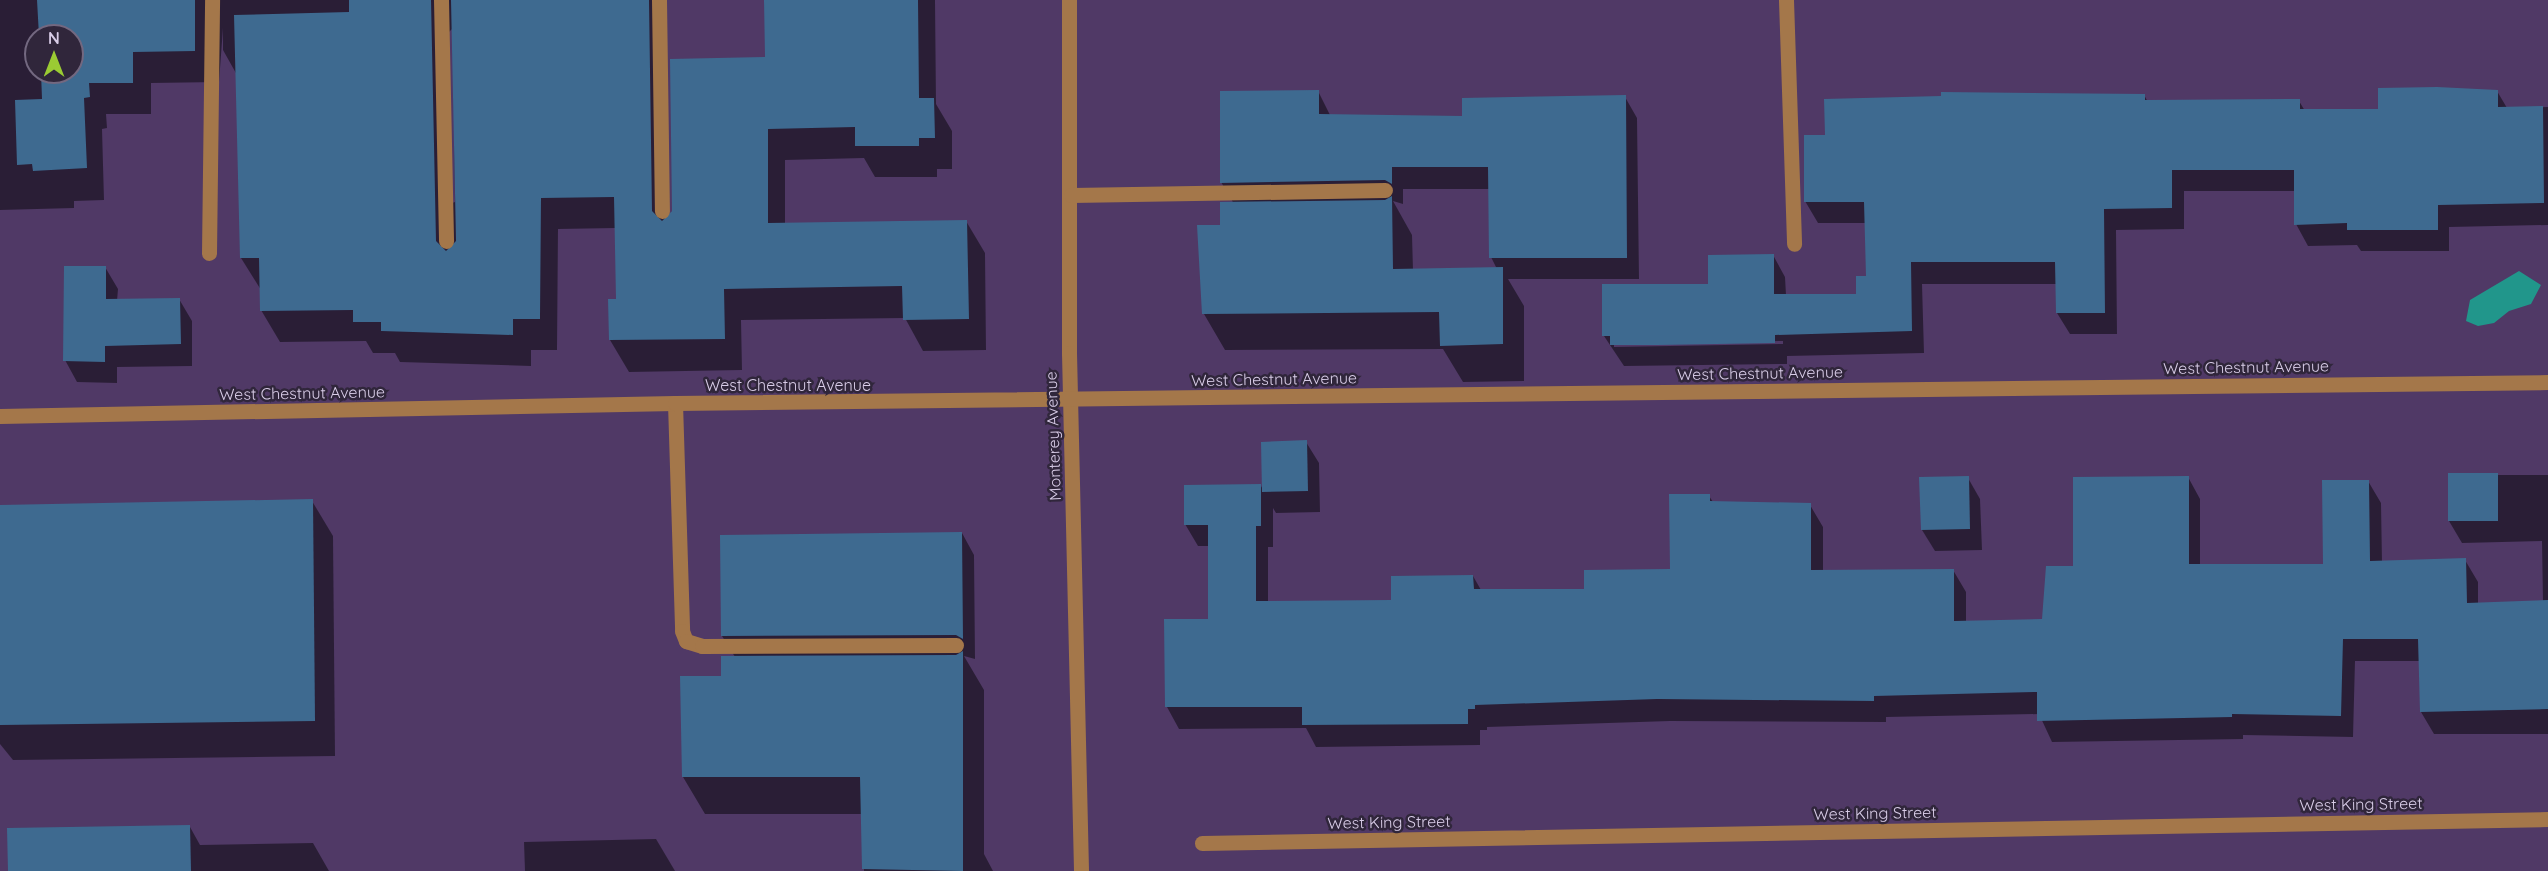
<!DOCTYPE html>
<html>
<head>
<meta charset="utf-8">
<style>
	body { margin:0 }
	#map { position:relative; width:2548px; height:871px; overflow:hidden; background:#503966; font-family:Quicksand,sans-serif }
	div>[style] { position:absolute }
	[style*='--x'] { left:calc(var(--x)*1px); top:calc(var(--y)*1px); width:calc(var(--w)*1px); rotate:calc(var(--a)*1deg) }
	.water>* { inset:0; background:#21968b }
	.shadow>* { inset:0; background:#0007 }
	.building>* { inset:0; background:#3e6a90 }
	.minor>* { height:15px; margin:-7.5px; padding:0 7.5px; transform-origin:7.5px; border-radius:7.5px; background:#a4774a }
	span { translate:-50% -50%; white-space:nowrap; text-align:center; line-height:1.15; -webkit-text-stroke:5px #30263b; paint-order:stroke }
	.street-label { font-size:16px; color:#d8cce7 }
	.north { position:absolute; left:24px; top:24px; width:60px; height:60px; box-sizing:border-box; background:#30263b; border:2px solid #736880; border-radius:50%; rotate:0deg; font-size:16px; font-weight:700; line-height:24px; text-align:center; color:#d8cce7 }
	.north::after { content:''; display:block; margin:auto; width:21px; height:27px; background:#9bcb33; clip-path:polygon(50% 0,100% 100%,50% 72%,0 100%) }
</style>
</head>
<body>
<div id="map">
	<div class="water">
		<i style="clip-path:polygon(2519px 271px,2541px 285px,2531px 304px,2509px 311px,2494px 323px,2478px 326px,2466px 321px,2470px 300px)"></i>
	</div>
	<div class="shadow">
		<i style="clip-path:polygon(evenodd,0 0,666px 0,669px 216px,767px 59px,766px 0,935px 0,936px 104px,952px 131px,952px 169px,937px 169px,937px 177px,875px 177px,864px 158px,785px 160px,785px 224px,966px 221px,985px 253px,986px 350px,923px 351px,905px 318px,741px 320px,742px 370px,629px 372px,610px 340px,617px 300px,616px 228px,558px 229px,557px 350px,531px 350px,531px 366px,400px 362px,395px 353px,373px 353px,366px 341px,280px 342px,261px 310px,261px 290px,241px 258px,237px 75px,223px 50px,223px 28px,219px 82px,151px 83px,151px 114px,106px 114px,107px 128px,102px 129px,104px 200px,74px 201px,74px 208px,0 210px,0 0,453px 28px,455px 202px,452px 203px,449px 32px,453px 28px,0 0,36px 36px,72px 36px,72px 72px,36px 72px,36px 36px)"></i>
		<i style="clip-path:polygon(evenodd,1318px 91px,1330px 115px,1463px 118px,1625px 97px,1637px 118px,1639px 279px,1508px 279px,1524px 306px,1524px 381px,1463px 382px,1443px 349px,1225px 350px,1204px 314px,1221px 226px,1234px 204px,1221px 182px,1318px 91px,1403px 189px,1490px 189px,1491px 257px,1497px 269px,1413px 270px,1412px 235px,1393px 201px,1403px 204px,1403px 189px)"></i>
		<i style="clip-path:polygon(evenodd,2497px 91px,2507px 108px,2548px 107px,2548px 225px,2449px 227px,2449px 251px,2361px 251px,2357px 245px,2308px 246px,2296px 224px,2295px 191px,2184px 191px,2184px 229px,2116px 230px,2117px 334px,2070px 334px,2057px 313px,2057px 284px,1922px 284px,1924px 353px,1787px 356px,1787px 364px,1624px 366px,1604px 336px,1773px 255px,1785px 277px,1786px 295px,1857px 295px,1867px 278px,1866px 223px,1818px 223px,1805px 201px,1826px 136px,2144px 95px,2148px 102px,2299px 101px,2305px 111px,2380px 111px,2497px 91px,1783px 341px,1783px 344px,1614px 347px,1614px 344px,1783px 341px)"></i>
		<i style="clip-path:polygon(105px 267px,118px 289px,117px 301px,179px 299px,192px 321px,192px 366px,117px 367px,117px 383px,77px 382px,65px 360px)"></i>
		<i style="clip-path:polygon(1306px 442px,1319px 463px,1320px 512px,1276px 513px,1273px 508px,1273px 547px,1268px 547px,1268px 603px,1393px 601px,1473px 576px,1481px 590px,1586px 590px,1672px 570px,1709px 496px,1713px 502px,1810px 505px,1823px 527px,1823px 572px,1953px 570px,1966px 592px,1966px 623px,2044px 620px,2074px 567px,2188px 477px,2200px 499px,2200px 565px,2324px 565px,2368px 481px,2381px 503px,2382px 562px,2465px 560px,2478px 582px,2478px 604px,2543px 602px,2542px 541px,2462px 543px,2449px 521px,2449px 475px,2548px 475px,2548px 734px,2434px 734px,2421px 712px,2420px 661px,2355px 661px,2353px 737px,2243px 735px,2243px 739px,2052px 742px,2039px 714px,1886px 717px,1886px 722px,1670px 721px,1487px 727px,1487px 730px,1480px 730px,1480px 745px,1316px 747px,1306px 728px,1179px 729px,1167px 707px,1166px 620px,1209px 620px,1209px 546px,1198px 546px,1185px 524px,1261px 486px,1264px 491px)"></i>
		<i style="clip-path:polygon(1968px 478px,1980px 499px,1982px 550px,1935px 551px,1922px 530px,1920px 479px)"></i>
		<i style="clip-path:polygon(312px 501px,333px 536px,335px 756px,13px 760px,0 744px,0 506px)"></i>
		<i style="clip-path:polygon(962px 533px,974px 555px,975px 659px,964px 656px,984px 690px,984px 854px,993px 871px,864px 871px,863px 814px,705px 814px,683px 777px,723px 677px,735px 657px,722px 636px)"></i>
		<i style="clip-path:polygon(190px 827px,200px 845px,313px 843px,329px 871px,9px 871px)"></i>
		<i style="clip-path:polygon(656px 839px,675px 871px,525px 871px,524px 842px)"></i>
	</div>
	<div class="building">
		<i style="clip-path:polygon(37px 0,195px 0,195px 51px,133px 52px,133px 83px,89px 83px,90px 97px,84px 98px,87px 168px,33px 171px,32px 164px,17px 165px,15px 100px,42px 99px,41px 72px,72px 72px,72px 36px,39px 36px)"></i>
		<i style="clip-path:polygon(349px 0,431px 0,436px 241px,446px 251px,456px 241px,451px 0,649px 0,652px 211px,662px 221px,672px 211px,670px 59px,765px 57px,764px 0,918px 0,919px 98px,934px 98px,935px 138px,919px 138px,919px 146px,855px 146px,855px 127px,768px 129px,768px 223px,967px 220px,969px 319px,903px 320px,902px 286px,724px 289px,725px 339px,609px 340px,608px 299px,616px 299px,614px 197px,541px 198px,540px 319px,513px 319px,513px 335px,381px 331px,381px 322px,353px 322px,353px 310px,260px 311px,259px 258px,240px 258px,234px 15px,349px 12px)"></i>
		<i style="clip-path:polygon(2437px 87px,2498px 90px,2498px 107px,2543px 106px,2544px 203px,2438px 205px,2438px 230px,2347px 230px,2347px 223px,2294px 225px,2294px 170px,2172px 170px,2172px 208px,2104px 209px,2105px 313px,2056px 313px,2055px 262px,1911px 262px,1912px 331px,1775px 335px,1775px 343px,1657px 345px,1610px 345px,1610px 336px,1602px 336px,1602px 284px,1708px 284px,1708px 255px,1774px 254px,1774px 294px,1856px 294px,1856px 276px,1866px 276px,1864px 202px,1804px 202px,1804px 135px,1825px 135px,1824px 99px,1941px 96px,1941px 92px,2145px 94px,2145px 100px,2300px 99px,2300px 109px,2378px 109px,2378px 88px)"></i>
		<i style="clip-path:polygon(1319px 90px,1319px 114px,1462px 116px,1462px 98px,1626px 95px,1627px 258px,1489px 258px,1488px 167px,1392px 167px,1392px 184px,1385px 180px,1220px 183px,1220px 91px)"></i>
		<i style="clip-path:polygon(1392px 196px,1393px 269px,1503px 267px,1503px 344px,1440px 346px,1439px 312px,1202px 314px,1197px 225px,1220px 225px,1220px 202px,1385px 200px)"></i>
		<i style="clip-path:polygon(64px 266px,106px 266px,106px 299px,180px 298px,181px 344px,105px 346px,105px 362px,63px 361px)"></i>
		<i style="clip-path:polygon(1307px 440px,1308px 491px,1262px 492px,1261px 442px)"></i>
		<i style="clip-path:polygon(2448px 473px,2498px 473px,2498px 521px,2448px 521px)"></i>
		<i style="clip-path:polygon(1969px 476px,1970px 529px,1921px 530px,1919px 477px)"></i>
		<i style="clip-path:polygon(2189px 476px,2189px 564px,2323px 564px,2322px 480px,2369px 480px,2370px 561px,2466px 558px,2467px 603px,2548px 600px,2548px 709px,2420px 712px,2418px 639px,2343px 639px,2341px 716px,2232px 714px,2232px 717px,2037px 721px,2037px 692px,1874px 696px,1874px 701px,1657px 699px,1475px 705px,1475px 709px,1468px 709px,1468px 724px,1302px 725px,1302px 707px,1165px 707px,1164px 619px,1208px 619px,1208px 525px,1184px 525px,1184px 485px,1261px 484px,1261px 526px,1256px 526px,1256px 601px,1391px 600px,1391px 576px,1473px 575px,1474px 589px,1584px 589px,1584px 570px,1670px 569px,1669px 494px,1710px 494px,1710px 501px,1811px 503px,1811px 570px,1954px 569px,1954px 621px,2042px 619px,2046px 566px,2073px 566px,2073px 477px)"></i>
		<i style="clip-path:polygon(313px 499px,315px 721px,0 725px,0 505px)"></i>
		<i style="clip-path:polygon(962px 532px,963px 639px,956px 635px,721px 636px,720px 535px)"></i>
		<i style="clip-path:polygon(963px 651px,963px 871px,862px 869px,860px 777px,682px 777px,680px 676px,721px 676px,721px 656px,956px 655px)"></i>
		<i style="clip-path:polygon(190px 825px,191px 871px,8px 871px,7px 828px)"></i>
	</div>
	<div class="minor">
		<i style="--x:441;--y:0;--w:241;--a:88.8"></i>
		<i style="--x:659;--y:0;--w:211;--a:89.2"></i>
		<i style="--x:1069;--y:0;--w:353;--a:90"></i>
		<i style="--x:1069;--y:353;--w:518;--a:88.67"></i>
		<i style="--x:1786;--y:0;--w:244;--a:88.1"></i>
		<i style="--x:1071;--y:195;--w:314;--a:-0.9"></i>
		<i style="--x:209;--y:253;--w:253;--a:-89.3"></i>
		<i style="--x:675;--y:403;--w:228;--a:88.2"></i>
		<i style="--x:682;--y:631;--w:11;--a:68"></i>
		<i style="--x:686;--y:641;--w:17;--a:17"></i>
		<i style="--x:702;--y:646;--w:254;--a:-0.2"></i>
		<i style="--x:0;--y:416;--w:675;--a:-1.1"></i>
		<i style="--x:675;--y:403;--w:1873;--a:-0.64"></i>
		<i style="--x:1202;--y:843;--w:1346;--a:-1.02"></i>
	</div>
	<div class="street-label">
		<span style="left:2246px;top:367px;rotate:-1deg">West Chestnut Avenue</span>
		<span style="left:1760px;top:373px;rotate:-1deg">West Chestnut Avenue</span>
		<span style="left:1274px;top:379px;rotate:-1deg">West Chestnut Avenue</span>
		<span style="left:788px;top:385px">West Chestnut Avenue</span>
		<span style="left:302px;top:393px;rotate:-1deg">West Chestnut Avenue</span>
		<span style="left:1053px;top:436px;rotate:-92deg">Monterey Avenue</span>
		<span style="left:2361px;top:804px;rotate:-1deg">West King Street</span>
		<span style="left:1875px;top:813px;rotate:-1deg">West King Street</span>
		<span style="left:1389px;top:822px;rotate:-1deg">West King Street</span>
	</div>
	<div class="north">N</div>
</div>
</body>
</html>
